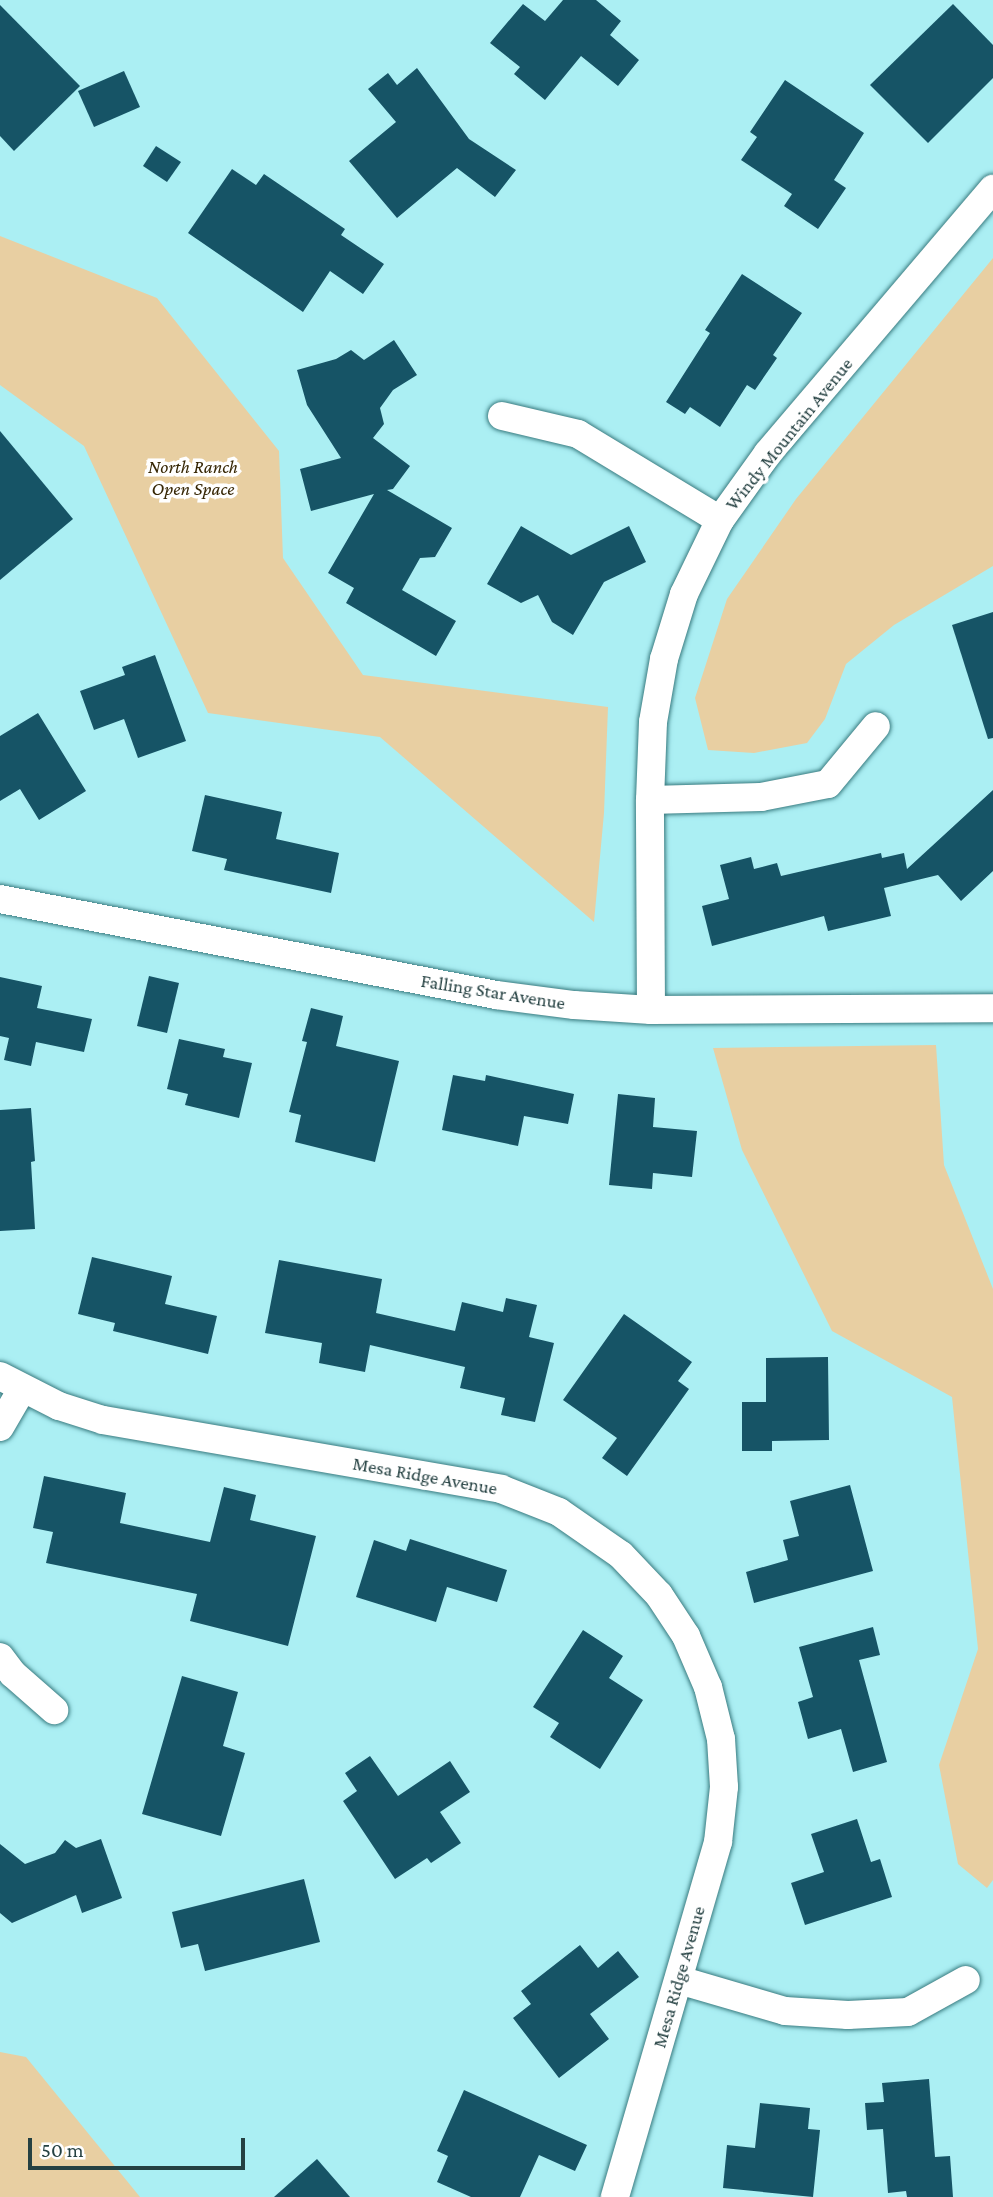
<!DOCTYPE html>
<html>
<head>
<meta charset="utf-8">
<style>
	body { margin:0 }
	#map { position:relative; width:993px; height:2197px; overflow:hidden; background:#abeff3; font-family:"Crimson Pro",serif }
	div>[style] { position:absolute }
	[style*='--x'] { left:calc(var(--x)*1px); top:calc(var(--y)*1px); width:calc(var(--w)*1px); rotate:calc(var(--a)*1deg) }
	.green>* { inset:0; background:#e8cfa2 }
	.building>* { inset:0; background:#165466 }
	.roads { filter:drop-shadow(0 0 2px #397b80) drop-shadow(0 0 2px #397b80) }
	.street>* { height:28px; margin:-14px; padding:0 14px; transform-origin:14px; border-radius:14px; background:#fff }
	span { translate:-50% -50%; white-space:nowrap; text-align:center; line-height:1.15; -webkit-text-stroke:7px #fff; paint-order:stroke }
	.street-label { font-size:19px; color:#254142 }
	.park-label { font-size:19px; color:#362604; font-style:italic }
	.scale { position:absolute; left:28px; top:2138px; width:217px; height:32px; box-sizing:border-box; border:4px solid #254142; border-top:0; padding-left:9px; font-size:21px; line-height:24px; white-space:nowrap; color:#254142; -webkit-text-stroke:5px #fff; paint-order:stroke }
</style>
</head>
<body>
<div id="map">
	<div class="green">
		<i style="clip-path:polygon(0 236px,157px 298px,279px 451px,283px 558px,363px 675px,608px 707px,604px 813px,594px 922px,380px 737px,208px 713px,84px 446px,0 385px)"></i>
		<i style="clip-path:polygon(993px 258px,993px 566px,894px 625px,846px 664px,825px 719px,807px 743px,754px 753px,708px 750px,695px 698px,727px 599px,796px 499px)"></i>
		<i style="clip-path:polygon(936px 1045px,944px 1165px,993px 1289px,993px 1880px,987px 1888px,958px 1864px,939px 1765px,978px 1649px,952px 1397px,832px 1331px,742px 1150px,713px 1048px)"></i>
		<i style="clip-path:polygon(0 2052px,26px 2057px,140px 2197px,0 2197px)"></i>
	</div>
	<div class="building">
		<i style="clip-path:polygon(563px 0,596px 0,621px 21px,610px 35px,639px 60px,618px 86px,581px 56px,545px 100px,514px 74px,520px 67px,490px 43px,523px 4px,545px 21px)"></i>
		<i style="clip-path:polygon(953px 4px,993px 45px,993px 78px,928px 143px,870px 85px)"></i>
		<i style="clip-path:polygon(0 5px,80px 86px,14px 151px,0 136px)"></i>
		<i style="clip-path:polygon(417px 68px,469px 139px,516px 170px,495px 197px,457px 168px,397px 218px,349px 161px,396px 122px,368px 89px,388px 73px,397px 85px)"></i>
		<i style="clip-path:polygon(124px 71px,140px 107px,94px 127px,78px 91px)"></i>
		<i style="clip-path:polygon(785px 80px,864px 133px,834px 180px,846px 188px,818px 229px,784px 206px,792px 194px,741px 160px,757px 137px,750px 132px)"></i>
		<i style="clip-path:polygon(156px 146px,181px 162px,167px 182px,143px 166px)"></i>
		<i style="clip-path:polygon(232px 169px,256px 185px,264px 174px,345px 229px,341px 235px,384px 264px,363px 294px,330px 271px,303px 312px,188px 233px)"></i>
		<i style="clip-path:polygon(742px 274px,802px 313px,773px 355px,777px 358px,755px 390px,747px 385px,720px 427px,690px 407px,685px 414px,666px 402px,710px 333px,705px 330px)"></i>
		<i style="clip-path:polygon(394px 340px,417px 375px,393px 390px,380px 408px,384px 424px,373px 438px,410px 466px,393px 489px,387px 490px,452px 528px,435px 557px,420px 558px,402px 590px,456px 621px,436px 656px,346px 603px,354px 588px,328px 573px,374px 494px,311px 511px,300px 469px,341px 458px,307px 405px,297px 370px,336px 359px,351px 350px,364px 360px)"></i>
		<i style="clip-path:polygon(0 431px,73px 519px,0 580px)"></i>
		<i style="clip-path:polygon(521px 526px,571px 555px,629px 526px,646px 562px,604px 582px,573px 635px,552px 622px,538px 595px,521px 603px,487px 584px)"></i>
		<i style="clip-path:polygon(993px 612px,993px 738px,988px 739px,952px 625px)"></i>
		<i style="clip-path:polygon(155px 655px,186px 741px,138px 758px,124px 719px,94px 730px,80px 691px,125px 675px,122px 667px)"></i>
		<i style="clip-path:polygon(38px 713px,86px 791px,39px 820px,20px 789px,0 801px,0 736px)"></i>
		<i style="clip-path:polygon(993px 790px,993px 871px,961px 901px,938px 875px,884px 888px,891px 916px,828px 931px,824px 916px,712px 946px,702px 906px,729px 899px,720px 865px,751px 857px,754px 869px,777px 863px,781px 876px,881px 853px,882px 858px,904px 853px,907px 869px)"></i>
		<i style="clip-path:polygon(205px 795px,282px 812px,276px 839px,339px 853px,331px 893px,224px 870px,227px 859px,192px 851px)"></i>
		<i style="clip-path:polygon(149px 976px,179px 983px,167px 1033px,137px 1026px)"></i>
		<i style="clip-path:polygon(0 977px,42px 986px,37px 1008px,92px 1019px,84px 1052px,36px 1042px,31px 1066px,4px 1060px,9px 1038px,0 1036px)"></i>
		<i style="clip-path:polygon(311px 1008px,343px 1016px,336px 1046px,399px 1061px,375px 1162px,295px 1142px,301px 1115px,289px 1112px,307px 1042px,302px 1041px)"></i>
		<i style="clip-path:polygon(179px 1039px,225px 1049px,223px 1057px,252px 1063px,239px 1118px,185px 1105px,188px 1094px,167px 1089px)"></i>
		<i style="clip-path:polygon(453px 1075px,485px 1081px,486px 1075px,574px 1094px,568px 1124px,524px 1116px,518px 1146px,442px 1130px)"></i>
		<i style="clip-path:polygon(618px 1094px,655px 1098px,653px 1127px,697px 1131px,692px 1177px,653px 1173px,652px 1189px,609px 1185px)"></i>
		<i style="clip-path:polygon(31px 1108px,35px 1161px,31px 1162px,35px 1229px,0 1231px,0 1110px)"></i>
		<i style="clip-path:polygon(92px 1257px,172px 1276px,165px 1304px,217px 1316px,208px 1354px,113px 1331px,115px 1323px,78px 1314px)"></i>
		<i style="clip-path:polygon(279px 1260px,382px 1279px,376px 1313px,455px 1331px,462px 1302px,503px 1312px,506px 1298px,537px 1305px,529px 1337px,554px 1343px,535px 1422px,501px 1415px,505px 1398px,460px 1388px,465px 1367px,370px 1345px,365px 1372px,319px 1363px,322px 1343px,265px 1333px)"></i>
		<i style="clip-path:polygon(624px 1314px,692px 1362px,678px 1381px,689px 1389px,627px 1476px,602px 1458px,617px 1438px,563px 1400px)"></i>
		<i style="clip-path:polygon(828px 1357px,829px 1440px,772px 1441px,772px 1451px,742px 1451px,742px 1402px,766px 1402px,766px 1358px)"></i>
		<i style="clip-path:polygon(44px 1476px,126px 1493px,120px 1523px,210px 1542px,224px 1487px,256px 1495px,250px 1520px,316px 1536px,288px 1646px,190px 1621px,197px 1594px,46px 1563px,53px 1532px,33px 1528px)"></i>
		<i style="clip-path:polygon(850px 1485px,873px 1571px,754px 1603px,746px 1572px,788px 1560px,783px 1540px,799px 1536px,790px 1501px)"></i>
		<i style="clip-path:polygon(410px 1539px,507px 1570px,497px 1602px,447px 1587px,436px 1622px,356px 1597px,374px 1540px,406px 1551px)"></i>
		<i style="clip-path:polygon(873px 1627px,880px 1655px,859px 1660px,887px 1762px,853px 1772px,841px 1729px,808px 1739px,798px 1702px,813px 1697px,799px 1647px)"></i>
		<i style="clip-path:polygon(583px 1630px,623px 1656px,609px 1678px,643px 1700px,600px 1769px,550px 1737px,559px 1723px,533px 1707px)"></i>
		<i style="clip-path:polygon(182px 1676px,238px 1692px,223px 1746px,245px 1753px,221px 1836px,142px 1814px)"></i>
		<i style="clip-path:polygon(370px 1756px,398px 1796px,450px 1761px,470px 1792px,440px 1812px,461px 1843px,431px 1863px,427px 1858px,395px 1879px,343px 1801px,357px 1791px,345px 1773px)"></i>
		<i style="clip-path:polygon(857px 1819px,871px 1862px,880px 1859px,892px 1897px,805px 1925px,791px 1883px,824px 1872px,811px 1834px)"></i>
		<i style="clip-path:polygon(101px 1839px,122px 1898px,82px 1913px,76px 1895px,12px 1923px,0 1913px,0 1844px,25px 1864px,55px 1853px,65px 1840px,76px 1848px)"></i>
		<i style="clip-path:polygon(304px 1879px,320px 1942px,205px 1971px,198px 1944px,181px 1948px,172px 1912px)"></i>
		<i style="clip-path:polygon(580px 1945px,598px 1968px,618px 1951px,639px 1977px,590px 2014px,609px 2039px,559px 2078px,513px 2018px,531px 2004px,521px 1991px)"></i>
		<i style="clip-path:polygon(929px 2079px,935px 2157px,950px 2156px,953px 2197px,907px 2197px,906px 2191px,888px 2193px,883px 2129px,867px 2130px,865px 2103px,884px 2102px,882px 2083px)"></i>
		<i style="clip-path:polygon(464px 2090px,587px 2145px,575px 2171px,539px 2155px,520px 2197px,471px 2197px,437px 2182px,448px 2156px,437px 2151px)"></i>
		<i style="clip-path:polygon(760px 2103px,810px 2108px,808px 2129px,820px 2130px,813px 2197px,723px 2188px,727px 2145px,755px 2148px)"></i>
		<i style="clip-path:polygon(317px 2159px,350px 2197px,274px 2197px)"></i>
	</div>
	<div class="roads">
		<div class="street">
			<i style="--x:502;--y:416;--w:78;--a:13.3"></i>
			<i style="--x:578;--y:434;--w:166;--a:31.2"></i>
			<i style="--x:650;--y:800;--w:111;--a:-1.5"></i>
			<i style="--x:761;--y:797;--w:68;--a:-11"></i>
			<i style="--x:828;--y:784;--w:75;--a:-50.4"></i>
			<i style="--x:0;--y:899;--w:505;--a:10.95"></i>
			<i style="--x:496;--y:995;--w:79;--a:7.3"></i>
			<i style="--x:574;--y:1005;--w:77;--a:3.7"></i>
			<i style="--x:651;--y:1010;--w:342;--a:-0.3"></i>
			<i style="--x:651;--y:1010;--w:210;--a:-90.3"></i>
			<i style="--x:650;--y:800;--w:78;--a:-87.8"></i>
			<i style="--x:653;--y:722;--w:64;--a:-80.1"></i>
			<i style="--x:664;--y:659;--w:68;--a:-72.9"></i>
			<i style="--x:684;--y:594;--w:82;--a:-64.1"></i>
			<i style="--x:720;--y:520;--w:82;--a:-54.4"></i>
			<i style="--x:768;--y:453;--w:347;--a:-49.6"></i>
			<i style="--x:0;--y:1376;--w:66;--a:27"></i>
			<i style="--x:59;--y:1406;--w:46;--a:17.7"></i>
			<i style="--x:103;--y:1420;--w:404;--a:9.8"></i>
			<i style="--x:501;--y:1489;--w:62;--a:21.6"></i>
			<i style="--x:559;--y:1512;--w:75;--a:34.7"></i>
			<i style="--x:621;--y:1555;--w:55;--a:46.5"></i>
			<i style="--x:659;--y:1595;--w:49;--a:56.6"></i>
			<i style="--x:686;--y:1636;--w:56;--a:66.7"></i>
			<i style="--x:708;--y:1687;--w:54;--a:76"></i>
			<i style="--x:721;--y:1739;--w:48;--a:86.4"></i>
			<i style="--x:724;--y:1787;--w:55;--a:96.2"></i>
			<i style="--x:718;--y:1842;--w:370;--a:106.2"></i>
			<i style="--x:0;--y:1427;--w:44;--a:-59.9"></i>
			<i style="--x:0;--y:1657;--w:21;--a:53"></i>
			<i style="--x:13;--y:1674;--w:55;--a:41.3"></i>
			<i style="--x:679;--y:1980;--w:110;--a:16.3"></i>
			<i style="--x:785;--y:2011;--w:63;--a:3.6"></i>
			<i style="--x:848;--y:2015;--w:60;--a:-2.9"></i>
			<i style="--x:908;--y:2012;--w:66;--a:-28.9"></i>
		</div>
	</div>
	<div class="street-label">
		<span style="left:789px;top:434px;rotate:-51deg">Windy Mountain Avenue</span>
		<span style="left:493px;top:992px;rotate:9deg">Falling Star Avenue</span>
		<span style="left:425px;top:1476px;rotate:10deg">Mesa Ridge Avenue</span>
		<span style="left:679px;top:1977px;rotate:-74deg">Mesa Ridge Avenue</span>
	</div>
	<div class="park-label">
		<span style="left:193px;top:478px">North Ranch<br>Open Space</span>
	</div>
	<div class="scale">50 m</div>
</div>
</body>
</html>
